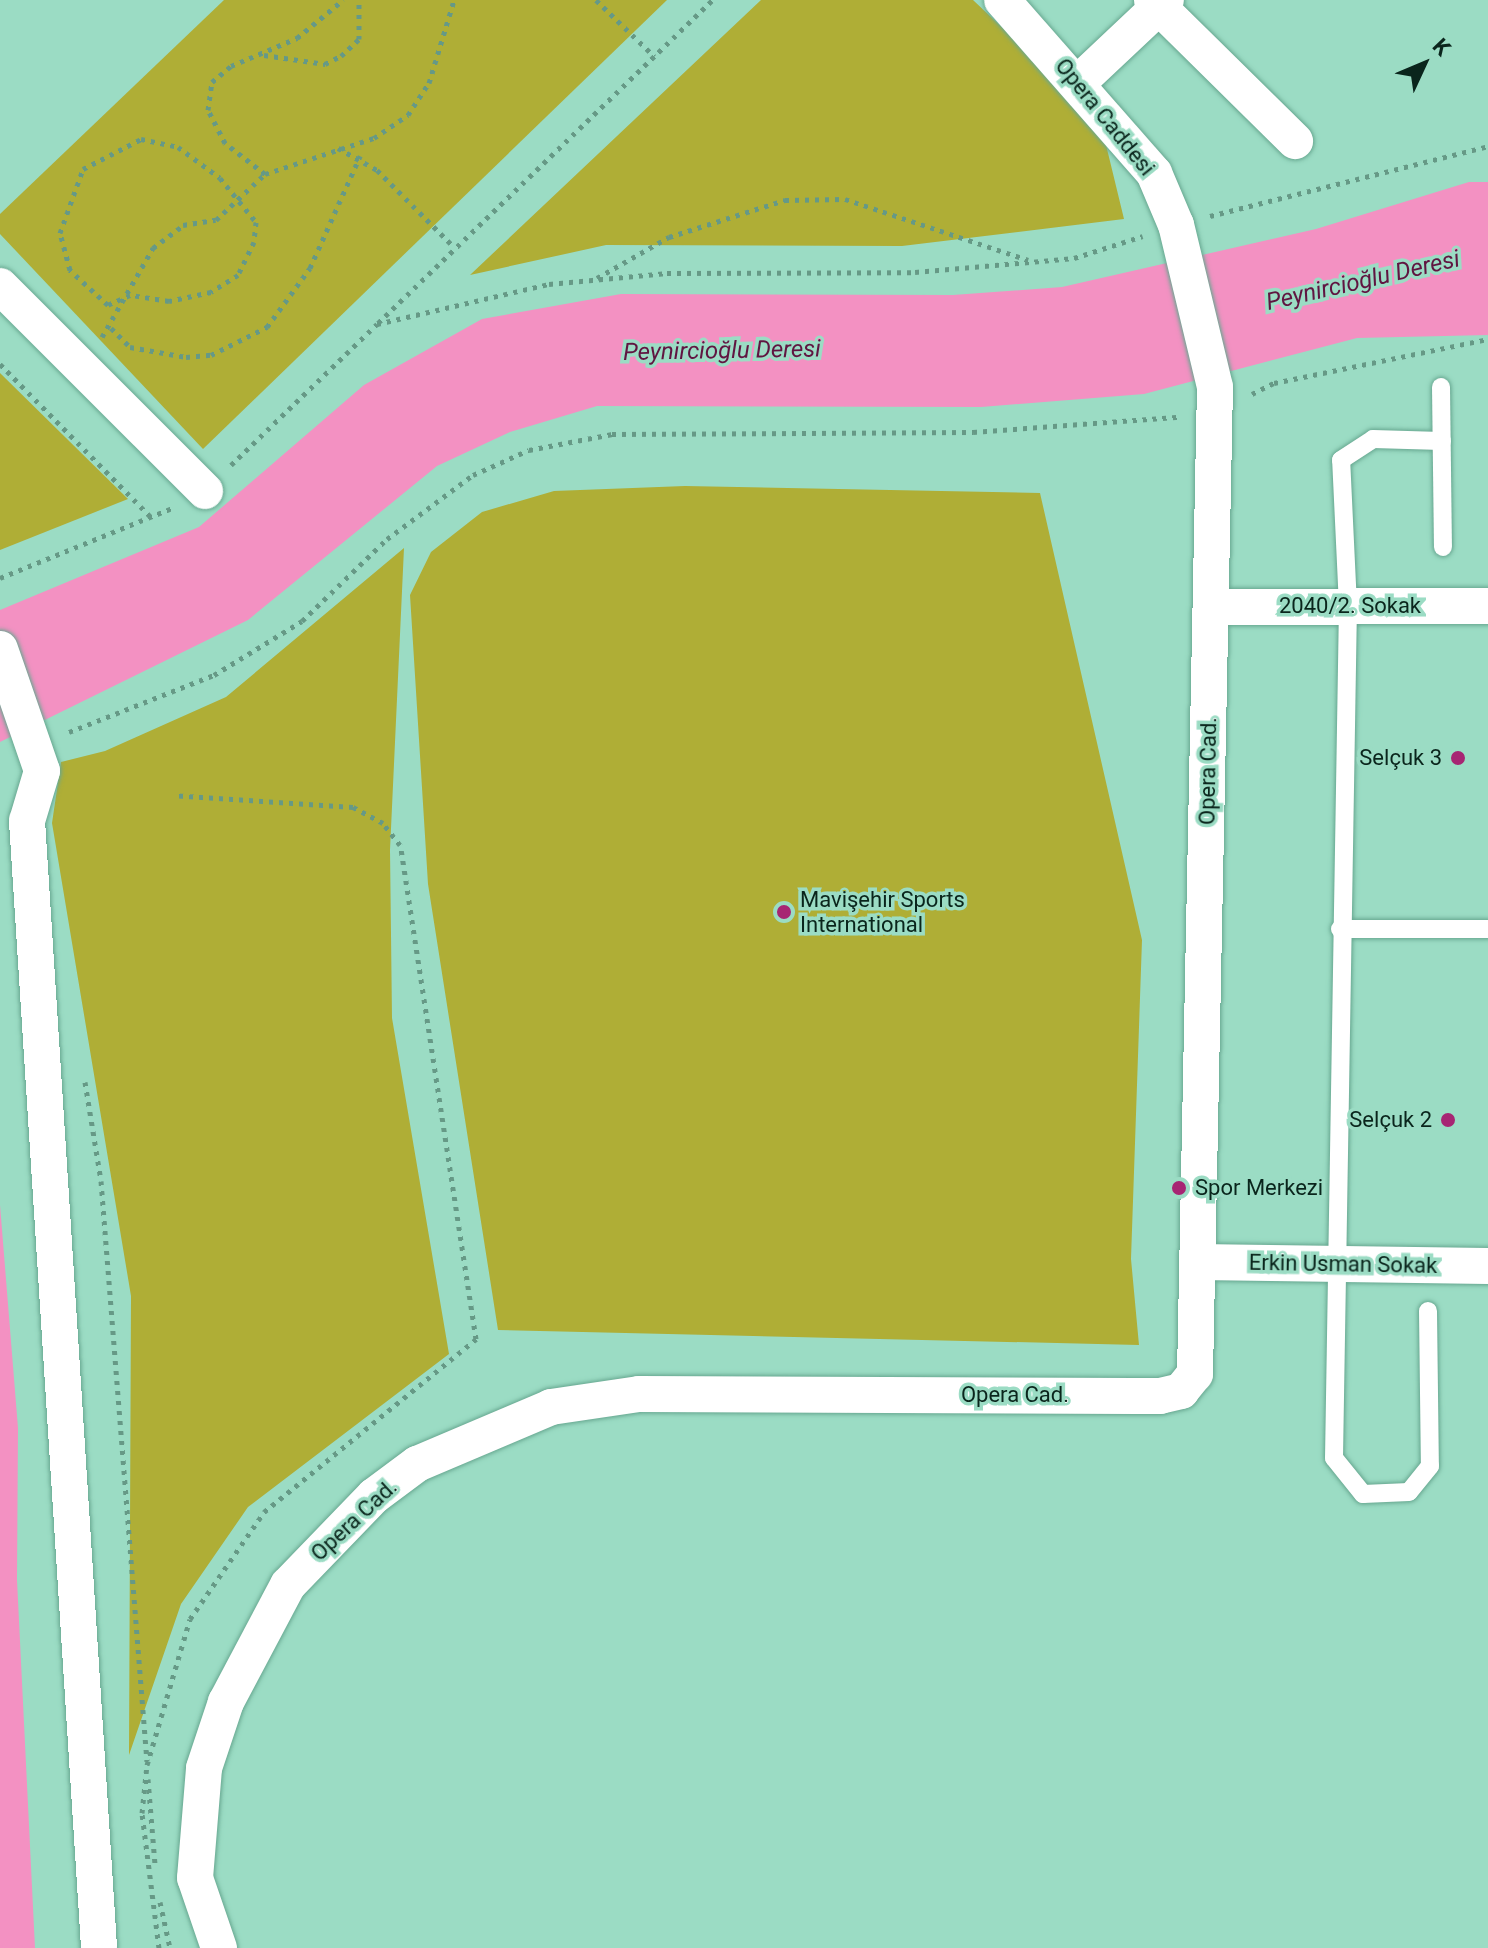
<!DOCTYPE html>
<html>
<head>
<meta charset="utf-8">
<style>
	body { margin:0 }
	#map { position:relative; width:1488px; height:1948px; overflow:hidden; background:#9bdcc4; font-family:Roboto,sans-serif }
	div>[style] { position:absolute }
	[style*='--x'] { left:calc(var(--x)*1px); top:calc(var(--y)*1px); width:calc(var(--w)*1px); rotate:calc(var(--a)*1deg) }
	.green>* { inset:0; background:#afae36 }
	.water>* { inset:0; background:#f391c2 }
	.path>* { height:5px; margin-top:-2.5px; transform-origin:0; background:repeating-linear-gradient(90deg,#669986 0 4px,transparent 0 10px) }
	.roads { filter:drop-shadow(0 0 2px #67a790) drop-shadow(0 0 2px #67a790) }
	.lane>* { height:18px; margin:-9px; padding:0 9px; transform-origin:9px; border-radius:9px; background:#fff }
	.street>* { height:36px; margin:-18px; padding:0 18px; transform-origin:18px; border-radius:18px; background:#fff }
	.dots>* { width:22px; height:22px; translate:-50% -50%; box-sizing:border-box; border:4px solid #9bdcc4; border-radius:50% }
	span { translate:-50% -50%; white-space:nowrap; text-align:center; line-height:1.15; -webkit-text-stroke:7px #9bdcc4; paint-order:stroke }
	.street-label { font-size:22px; color:#0a251c }
	.poi-label { font-size:22px; color:#0a251c }
	.right { translate:-100% -50%; text-align:right }
	.left { translate:0 -50%; text-align:left }
	.water-label { font-size:24px; color:#601541; font-style:italic }
	.north { position:absolute; left:1384px; top:24px; width:80px; height:80px; -webkit-text-stroke:6px #9bdcc4; paint-order:stroke; rotate:46deg; font-size:22px; font-weight:700; line-height:32px; text-align:center; color:#0a251c }
	.north::after { content:''; display:block; margin:auto; width:28px; height:36px; background:#0a251c; clip-path:polygon(50% 0,100% 100%,50% 72%,0 100%) }
</style>
</head>
<body>
<div id="map">
	<div class="green">
		<i style="clip-path:polygon(224px 0,667px 0,203px 449px,0 234px,0 214px)"></i>
		<i style="clip-path:polygon(761px 0,973px 0,1100px 120px,1124px 219px,902px 246px,606px 245px,470px 275px)"></i>
		<i style="clip-path:polygon(0 373px,128px 499px,0 550px)"></i>
		<i style="clip-path:polygon(685px 486px,1040px 493px,1142px 940px,1131px 1259px,1139px 1345px,498px 1330px,428px 884px,410px 595px,431px 552px,482px 512px,554px 491px)"></i>
		<i style="clip-path:polygon(404px 548px,390px 850px,392px 1018px,449px 1354px,248px 1507px,181px 1604px,129px 1755px,131px 1296px,52px 823px,61px 762px,105px 751px,226px 697px)"></i>
	</div>
	<div class="water">
		<i style="clip-path:polygon(1469px 182px,1488px 182px,1488px 335px,1357px 338px,1144px 394px,981px 407px,597px 406px,510px 432px,437px 466px,248px 620px,0 742px,0 610px,199px 527px,364px 385px,482px 319px,621px 294px,953px 295px,1062px 287px,1316px 229px)"></i>
		<i style="clip-path:polygon(0 1205px,18px 1428px,17px 1580px,35px 1948px,0 1948px)"></i>
	</div>
	<div class="path">
		<i style="--x:596;--y:0;--w:81;--a:44"></i>
		<i style="--x:264;--y:55;--w:62;--a:8.4"></i>
		<i style="--x:325;--y:64;--w:18;--a:-27"></i>
		<i style="--x:341;--y:56;--w:25;--a:-43"></i>
		<i style="--x:359;--y:39;--w:39;--a:-90"></i>
		<i style="--x:141;--y:139;--w:38;--a:12"></i>
		<i style="--x:178;--y:147;--w:52;--a:36.4"></i>
		<i style="--x:220;--y:178;--w:57;--a:50.7"></i>
		<i style="--x:256;--y:222;--w:20;--a:96"></i>
		<i style="--x:254;--y:242;--w:37;--a:116"></i>
		<i style="--x:238;--y:275;--w:32;--a:148"></i>
		<i style="--x:211;--y:292;--w:43;--a:167.9"></i>
		<i style="--x:169;--y:301;--w:39;--a:-171"></i>
		<i style="--x:130;--y:295;--w:24;--a:156"></i>
		<i style="--x:108;--y:305;--w:52;--a:-137.4"></i>
		<i style="--x:70;--y:270;--w:38;--a:-105"></i>
		<i style="--x:60;--y:233;--w:68;--a:-70.2"></i>
		<i style="--x:83;--y:169;--w:65;--a:-27.3"></i>
		<i style="--x:338;--y:148;--w:45;--a:29.4"></i>
		<i style="--x:377;--y:170;--w:110;--a:45"></i>
		<i style="--x:265;--y:174;--w:51;--a:-142.2"></i>
		<i style="--x:225;--y:143;--w:37;--a:-117"></i>
		<i style="--x:208;--y:110;--w:28;--a:-82"></i>
		<i style="--x:212;--y:82;--w:25;--a:-40"></i>
		<i style="--x:231;--y:66;--w:72;--a:-23"></i>
		<i style="--x:297;--y:38;--w:60;--a:-39.6"></i>
		<i style="--x:1210;--y:216;--w:287;--a:-14.1"></i>
		<i style="--x:597;--y:278;--w:83;--a:-29.7"></i>
		<i style="--x:669;--y:237;--w:122;--a:-17.7"></i>
		<i style="--x:785;--y:200;--w:60;--a:-1"></i>
		<i style="--x:845;--y:199;--w:193;--a:18.4"></i>
		<i style="--x:378;--y:323;--w:465;--a:-44"></i>
		<i style="--x:111;--y:328;--w:27;--a:45"></i>
		<i style="--x:130;--y:347;--w:57;--a:10.1"></i>
		<i style="--x:186;--y:357;--w:25;--a:-5"></i>
		<i style="--x:211;--y:355;--w:63;--a:-26.6"></i>
		<i style="--x:267;--y:327;--w:73;--a:-53.9"></i>
		<i style="--x:310;--y:268;--w:123;--a:-65.9"></i>
		<i style="--x:102;--y:337;--w:103;--a:-60.2"></i>
		<i style="--x:153;--y:248;--w:38;--a:-37"></i>
		<i style="--x:183;--y:225;--w:33;--a:-9"></i>
		<i style="--x:216;--y:220;--w:67;--a:-43.2"></i>
		<i style="--x:265;--y:174;--w:115;--a:-18.3"></i>
		<i style="--x:374;--y:138;--w:41;--a:-34.1"></i>
		<i style="--x:408;--y:115;--w:38;--a:-57"></i>
		<i style="--x:429;--y:83;--w:87;--a:-73.2"></i>
		<i style="--x:0;--y:364;--w:216;--a:45.4"></i>
		<i style="--x:1252;--y:394;--w:25;--a:-27"></i>
		<i style="--x:1274;--y:383;--w:218;--a:-11.6"></i>
		<i style="--x:231;--y:465;--w:203;--a:-44"></i>
		<i style="--x:377;--y:324;--w:177;--a:-13.1"></i>
		<i style="--x:549;--y:284;--w:119;--a:-5.3"></i>
		<i style="--x:667;--y:273;--w:248;--a:-0.2"></i>
		<i style="--x:915;--y:272;--w:160;--a:-5"></i>
		<i style="--x:1074;--y:258;--w:72;--a:-17.7"></i>
		<i style="--x:0;--y:578;--w:186;--a:-22.1"></i>
		<i style="--x:69;--y:732;--w:156;--a:-21.5"></i>
		<i style="--x:214;--y:675;--w:103;--a:-31.5"></i>
		<i style="--x:302;--y:621;--w:118;--a:-44"></i>
		<i style="--x:387;--y:539;--w:107;--a:-36.7"></i>
		<i style="--x:473;--y:475;--w:61;--a:-24.1"></i>
		<i style="--x:529;--y:450;--w:85;--a:-10.9"></i>
		<i style="--x:612;--y:434;--w:361;--a:-0.3"></i>
		<i style="--x:973;--y:432;--w:207;--a:-4.2"></i>
		<i style="--x:85;--y:1082;--w:100;--a:80.8"></i>
		<i style="--x:101;--y:1181;--w:582;--a:85.47"></i>
		<i style="--x:148;--y:1779;--w:86;--a:85.3"></i>
		<i style="--x:160;--y:1902;--w:47;--a:77.7"></i>
		<i style="--x:159;--y:1948;--w:136;--a:-97.2"></i>
		<i style="--x:142;--y:1813;--w:48;--a:-84.1"></i>
		<i style="--x:147;--y:1765;--w:152;--a:-73.6"></i>
		<i style="--x:190;--y:1619;--w:130;--a:-55.3"></i>
		<i style="--x:264;--y:1512;--w:274;--a:-39.2"></i>
		<i style="--x:476;--y:1339;--w:500;--a:-98.7"></i>
		<i style="--x:400;--y:845;--w:28;--a:-128"></i>
		<i style="--x:383;--y:823;--w:34;--a:-152"></i>
		<i style="--x:353;--y:807;--w:179;--a:-176.2"></i>
	</div>
	<div class="roads">
		<div class="lane">
			<i style="--x:1441;--y:387;--w:160;--a:89.3"></i>
			<i style="--x:1340;--y:929;--w:148;--a:0"></i>
			<i style="--x:1428;--y:1311;--w:155;--a:89.3"></i>
			<i style="--x:1430;--y:1466;--w:33;--a:129"></i>
			<i style="--x:1409;--y:1492;--w:46;--a:177.5"></i>
			<i style="--x:1363;--y:1494;--w:46;--a:-128.9"></i>
			<i style="--x:1334;--y:1458;--w:852;--a:-89.06"></i>
			<i style="--x:1348;--y:606;--w:146;--a:-92.7"></i>
			<i style="--x:1341;--y:460;--w:38;--a:-33"></i>
			<i style="--x:1373;--y:439;--w:69;--a:1.7"></i>
		</div>
		<div class="street">
			<i style="--x:1152;--y:0;--w:201;--a:44.6"></i>
			<i style="--x:1080;--y:81;--w:118;--a:-43.3"></i>
			<i style="--x:0;--y:286;--w:290;--a:45"></i>
			<i style="--x:1211;--y:607;--w:277;--a:-0.2"></i>
			<i style="--x:0;--y:649;--w:129;--a:71"></i>
			<i style="--x:42;--y:771;--w:52;--a:106.7"></i>
			<i style="--x:27;--y:821;--w:1129;--a:86.34"></i>
			<i style="--x:1198;--y:1262;--w:290;--a:0.8"></i>
			<i style="--x:219;--y:1948;--w:74;--a:-108.9"></i>
			<i style="--x:195;--y:1878;--w:110;--a:-85.3"></i>
			<i style="--x:204;--y:1768;--w:70;--a:-71.6"></i>
			<i style="--x:226;--y:1702;--w:132;--a:-62.1"></i>
			<i style="--x:288;--y:1585;--w:124;--a:-46"></i>
			<i style="--x:374;--y:1496;--w:54;--a:-36.7"></i>
			<i style="--x:417;--y:1464;--w:146;--a:-23"></i>
			<i style="--x:551;--y:1407;--w:89;--a:-8.4"></i>
			<i style="--x:639;--y:1394;--w:521;--a:0.22"></i>
			<i style="--x:1160;--y:1396;--w:22;--a:-13"></i>
			<i style="--x:1181;--y:1391;--w:22;--a:-51"></i>
			<i style="--x:1195;--y:1374;--w:987;--a:-88.84"></i>
			<i style="--x:1215;--y:387;--w:167;--a:-103.5"></i>
			<i style="--x:1176;--y:225;--w:56;--a:-112.9"></i>
			<i style="--x:1154;--y:173;--w:230;--a:-131.3"></i>
		</div>
	</div>
	<div class="dots">
		<i style="left:1458px;top:758px;background:#a72573"></i>
		<i style="left:784px;top:912px;background:#a72573"></i>
		<i style="left:1448px;top:1120px;background:#a72573"></i>
		<i style="left:1179px;top:1188px;background:#a72573"></i>
	</div>
	<div class="street-label">
		<span style="left:1105px;top:117px;rotate:51deg">Opera Caddesi</span>
		<span style="left:1350px;top:606px">2040/2. Sokak</span>
		<span style="left:1208px;top:771px;rotate:-89deg">Opera Cad.</span>
		<span style="left:1343px;top:1264px;rotate:1deg">Erkin Usman Sokak</span>
		<span style="left:1015px;top:1395px">Opera Cad.</span>
		<span style="left:354px;top:1520px;rotate:-43deg">Opera Cad.</span>
	</div>
	<div class="poi-label">
		<span class="right" style="left:1442px;top:758px">Selçuk 3</span>
		<span class="left" style="left:800px;top:912px">Mavişehir Sports<br>International</span>
		<span class="right" style="left:1432px;top:1120px">Selçuk 2</span>
		<span class="left" style="left:1195px;top:1188px">Spor Merkezi</span>
	</div>
	<div class="water-label">
		<span style="left:1363px;top:281px;rotate:-13deg">Peynircioğlu Deresi</span>
		<span style="left:722px;top:351px;rotate:-1deg">Peynircioğlu Deresi</span>
	</div>
	<div class="north">K</div>
</div>
</body>
</html>
